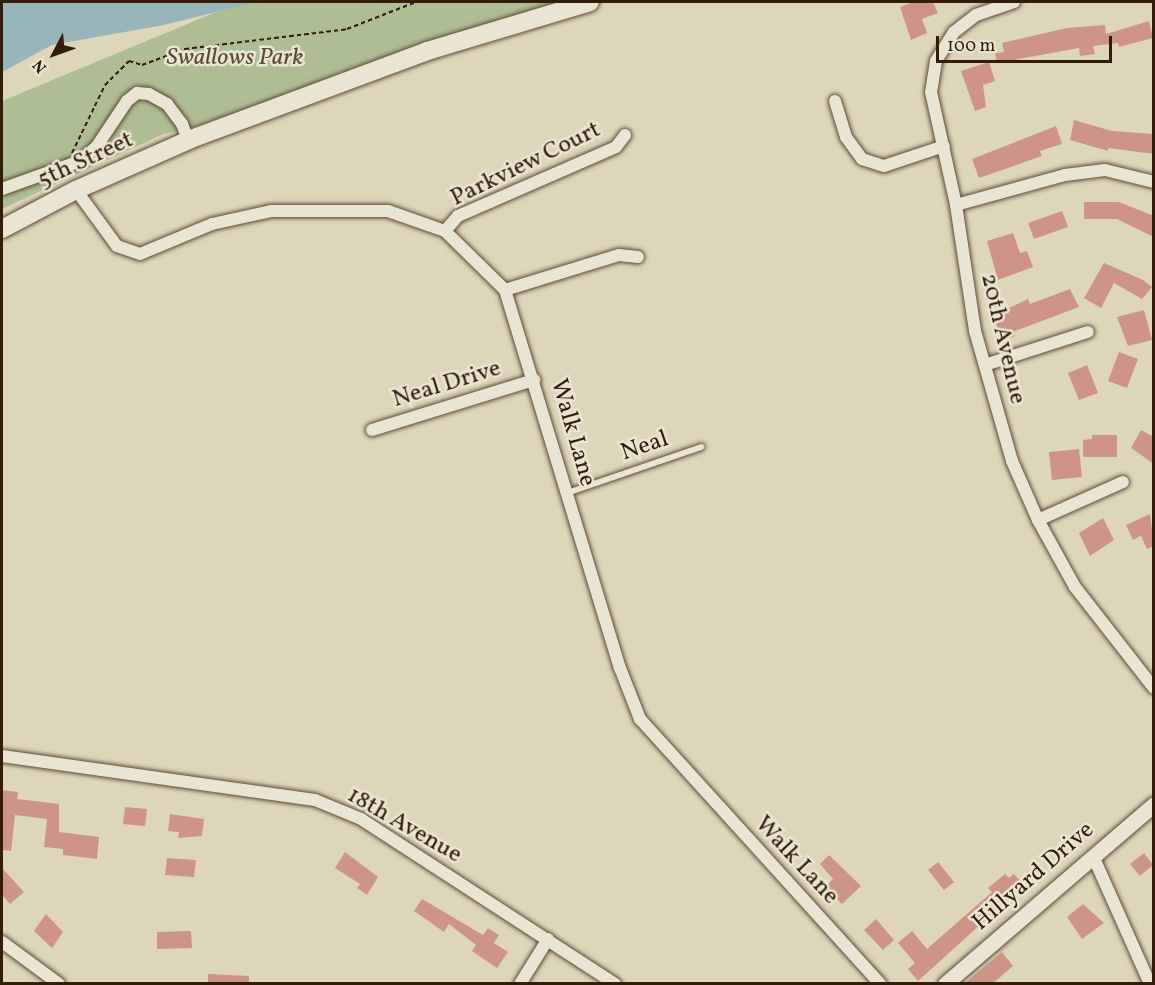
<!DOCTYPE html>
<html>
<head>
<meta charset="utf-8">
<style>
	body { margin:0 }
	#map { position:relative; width:1155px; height:985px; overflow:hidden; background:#ded6b9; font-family:Vollkorn,serif }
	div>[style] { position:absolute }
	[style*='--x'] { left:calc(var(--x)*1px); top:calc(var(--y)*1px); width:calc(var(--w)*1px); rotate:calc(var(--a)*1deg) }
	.green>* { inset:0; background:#aebe92 }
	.water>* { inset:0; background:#98b6ba }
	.building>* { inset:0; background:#ce9587 }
	.path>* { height:2px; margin-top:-1px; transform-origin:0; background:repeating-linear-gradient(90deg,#331c08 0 4.5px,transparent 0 7.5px) }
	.roads { filter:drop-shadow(0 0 2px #5e4a34) drop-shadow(0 0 2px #5e4a34) }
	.service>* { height:6px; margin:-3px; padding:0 3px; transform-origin:3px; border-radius:3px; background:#eae4d2 }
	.minor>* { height:12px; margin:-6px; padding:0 6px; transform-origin:6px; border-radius:6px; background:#eae4d2 }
	.tertiary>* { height:15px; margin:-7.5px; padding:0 7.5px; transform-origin:7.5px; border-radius:7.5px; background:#eae4d2 }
	.secondary>* { height:18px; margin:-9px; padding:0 9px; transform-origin:9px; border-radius:9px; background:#eae4d2 }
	span { translate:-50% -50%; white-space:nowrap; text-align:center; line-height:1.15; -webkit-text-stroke:5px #eae4d2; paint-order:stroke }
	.park-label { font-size:24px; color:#584d31; font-style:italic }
	.street-label { font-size:24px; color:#331c08 }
	.frame { position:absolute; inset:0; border:3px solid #331c08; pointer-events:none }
	.north { position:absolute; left:24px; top:24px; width:60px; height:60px; -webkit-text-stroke:4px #eae4d2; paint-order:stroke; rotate:229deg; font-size:16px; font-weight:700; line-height:24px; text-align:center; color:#331c08 }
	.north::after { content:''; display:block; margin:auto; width:21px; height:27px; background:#331c08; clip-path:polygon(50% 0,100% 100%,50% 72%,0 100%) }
	.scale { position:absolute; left:936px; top:36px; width:176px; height:27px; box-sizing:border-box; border:3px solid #331c08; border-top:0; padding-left:8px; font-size:18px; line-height:21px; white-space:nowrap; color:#331c08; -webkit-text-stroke:4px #eae4d2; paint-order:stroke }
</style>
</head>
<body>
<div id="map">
	<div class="green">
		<i style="clip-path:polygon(256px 2px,560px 2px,194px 127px,163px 134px,2px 209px,2px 101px,221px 10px)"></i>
	</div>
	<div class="water">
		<i style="clip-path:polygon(2px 2px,256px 2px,164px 25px,52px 45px,2px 72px)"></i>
	</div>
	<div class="building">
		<i style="clip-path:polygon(914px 2px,933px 2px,938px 13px,922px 19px,927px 33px,911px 40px,900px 7px)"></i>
		<i style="clip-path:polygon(1149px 21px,1153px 38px,1119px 47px,1118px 43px,1093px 46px,1095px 54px,1080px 56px,1079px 48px,997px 63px,995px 53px,1004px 52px,1002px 43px,1067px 28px,1105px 25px,1106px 34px)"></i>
		<i style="clip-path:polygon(989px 62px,995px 81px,983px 85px,986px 107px,975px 111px,961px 71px)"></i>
		<i style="clip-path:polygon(1074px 120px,1112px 131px,1154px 134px,1154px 154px,1108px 148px,1108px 151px,1070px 140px)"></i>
		<i style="clip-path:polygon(1056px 126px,1062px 144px,1040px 151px,1042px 156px,979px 178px,972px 159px)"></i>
		<i style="clip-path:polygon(1084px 202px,1119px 202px,1154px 216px,1154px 237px,1117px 219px,1084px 219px)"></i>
		<i style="clip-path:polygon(1062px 211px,1068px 227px,1034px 239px,1028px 223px)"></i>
		<i style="clip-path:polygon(1013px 233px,1020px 253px,1027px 251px,1033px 267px,998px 280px,987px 241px)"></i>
		<i style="clip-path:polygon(1104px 263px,1143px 280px,1152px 287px,1142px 299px,1114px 283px,1101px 308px,1084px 298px)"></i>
		<i style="clip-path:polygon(1070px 289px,1079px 307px,1013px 332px,1015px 336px,1002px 341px,993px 316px,1028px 299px,1030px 304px)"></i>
		<i style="clip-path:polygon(1144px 310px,1152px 340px,1128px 346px,1117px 317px)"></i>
		<i style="clip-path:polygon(1119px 352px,1138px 359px,1127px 388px,1108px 381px)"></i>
		<i style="clip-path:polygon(1087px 365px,1098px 393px,1079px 400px,1068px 373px)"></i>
		<i style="clip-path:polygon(1141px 430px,1154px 437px,1154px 464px,1131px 448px)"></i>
		<i style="clip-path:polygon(1092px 435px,1117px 435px,1117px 457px,1083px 457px,1083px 440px,1092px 439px)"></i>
		<i style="clip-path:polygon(1079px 449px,1082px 477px,1052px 480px,1049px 452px)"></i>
		<i style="clip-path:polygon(1150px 514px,1154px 546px,1147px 549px,1141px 536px,1133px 540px,1126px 525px)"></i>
		<i style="clip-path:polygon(1103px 518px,1114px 540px,1090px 556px,1079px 533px)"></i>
		<i style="clip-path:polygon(2px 790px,18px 792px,17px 799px,59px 804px,59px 832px,99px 837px,97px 859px,63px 855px,63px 849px,44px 847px,47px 819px,15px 815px,11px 851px,2px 850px)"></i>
		<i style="clip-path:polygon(125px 807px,147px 809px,145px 826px,123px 824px)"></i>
		<i style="clip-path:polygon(170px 814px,204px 819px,202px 836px,178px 838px,179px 832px,168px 831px)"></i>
		<i style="clip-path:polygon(345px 852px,378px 877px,367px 895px,357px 888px,360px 884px,335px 868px)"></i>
		<i style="clip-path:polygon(1144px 853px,1153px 865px,1140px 876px,1130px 864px)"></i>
		<i style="clip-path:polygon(829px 855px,861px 886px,842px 904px,825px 887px,833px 879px,820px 864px)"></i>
		<i style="clip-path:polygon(167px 858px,196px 860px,194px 877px,165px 875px)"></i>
		<i style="clip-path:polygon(938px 862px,954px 882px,944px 890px,928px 870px)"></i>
		<i style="clip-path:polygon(2px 868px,24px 892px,10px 904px,2px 895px)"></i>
		<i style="clip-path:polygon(1005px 874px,1009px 878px,1014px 874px,1024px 885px,918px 981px,908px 969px,915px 963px,898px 943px,912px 931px,927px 949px,992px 892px,988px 888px)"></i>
		<i style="clip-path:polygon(422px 899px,483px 935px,488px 928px,499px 935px,494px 943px,508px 952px,497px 968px,472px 951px,476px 945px,449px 924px,444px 932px,414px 911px)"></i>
		<i style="clip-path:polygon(1083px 904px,1104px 923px,1082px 939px,1067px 917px)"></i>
		<i style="clip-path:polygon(46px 914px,63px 932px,52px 948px,34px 931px)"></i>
		<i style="clip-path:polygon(876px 919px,894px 940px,883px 950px,864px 930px)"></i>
		<i style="clip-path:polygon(191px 931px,192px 948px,157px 949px,157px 932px)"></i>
		<i style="clip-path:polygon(1002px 952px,1013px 966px,992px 984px,964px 984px)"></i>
		<i style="clip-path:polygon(208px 974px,249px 976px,249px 984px,208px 984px)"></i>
	</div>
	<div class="path">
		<i style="--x:72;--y:153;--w:76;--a:-64.1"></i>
		<i style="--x:105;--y:85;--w:34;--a:-45"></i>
		<i style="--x:129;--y:61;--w:14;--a:17"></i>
		<i style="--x:142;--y:65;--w:46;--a:-20.4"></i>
		<i style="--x:185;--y:49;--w:163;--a:-7"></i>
		<i style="--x:347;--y:29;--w:74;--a:-21.4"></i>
	</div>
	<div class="roads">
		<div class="service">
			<i style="--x:567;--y:493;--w:142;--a:-18.9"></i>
		</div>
		<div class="minor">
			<i style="--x:1014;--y:2;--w:40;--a:161.1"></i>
			<i style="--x:976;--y:15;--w:28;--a:142"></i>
			<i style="--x:954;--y:32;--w:34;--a:122"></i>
			<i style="--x:936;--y:61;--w:31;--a:99"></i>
			<i style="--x:931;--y:92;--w:116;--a:77.5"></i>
			<i style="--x:956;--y:205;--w:127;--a:81.4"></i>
			<i style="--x:975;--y:331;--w:135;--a:74.1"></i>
			<i style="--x:1012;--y:461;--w:64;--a:66.2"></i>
			<i style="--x:1038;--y:520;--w:77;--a:61.1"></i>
			<i style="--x:1075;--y:587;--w:128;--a:52"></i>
			<i style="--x:835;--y:101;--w:38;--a:73"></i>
			<i style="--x:846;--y:137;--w:27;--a:54"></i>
			<i style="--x:862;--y:159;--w:23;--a:18"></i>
			<i style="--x:884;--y:166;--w:63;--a:-18.4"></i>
			<i style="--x:2;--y:189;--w:83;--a:-19.7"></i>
			<i style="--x:80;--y:161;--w:23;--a:-41"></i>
			<i style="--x:97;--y:146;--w:54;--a:-56.3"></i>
			<i style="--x:127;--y:101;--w:13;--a:-39"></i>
			<i style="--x:137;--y:93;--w:12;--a:5"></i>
			<i style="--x:149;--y:94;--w:21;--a:29"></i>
			<i style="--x:167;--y:104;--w:25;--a:53"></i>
			<i style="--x:182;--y:124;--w:17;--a:69"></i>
			<i style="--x:76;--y:190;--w:69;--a:53.8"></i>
			<i style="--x:117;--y:246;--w:24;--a:19"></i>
			<i style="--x:140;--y:254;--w:78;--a:-22.6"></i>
			<i style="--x:212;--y:224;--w:60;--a:-12.4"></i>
			<i style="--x:271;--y:211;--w:117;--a:0"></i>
			<i style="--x:388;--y:211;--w:60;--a:19.3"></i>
			<i style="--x:445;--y:231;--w:84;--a:44.5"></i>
			<i style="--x:505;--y:290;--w:395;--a:73.1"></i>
			<i style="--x:620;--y:668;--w:55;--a:68.6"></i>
			<i style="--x:640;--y:719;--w:358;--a:47.8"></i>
			<i style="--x:956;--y:205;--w:113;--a:-15.4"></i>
			<i style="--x:1065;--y:175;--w:40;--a:-7.1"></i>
			<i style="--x:1105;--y:170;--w:50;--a:13.8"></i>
			<i style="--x:445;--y:231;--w:20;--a:-49"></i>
			<i style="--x:458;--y:216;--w:172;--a:-23.6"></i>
			<i style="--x:616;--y:147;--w:15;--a:-53"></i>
			<i style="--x:505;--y:290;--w:119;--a:-17.1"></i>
			<i style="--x:619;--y:255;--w:19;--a:6"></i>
			<i style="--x:985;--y:365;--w:108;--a:-17.8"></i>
			<i style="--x:372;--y:430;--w:170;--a:-17.2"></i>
			<i style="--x:1038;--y:520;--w:93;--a:-24.1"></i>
			<i style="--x:2;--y:756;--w:316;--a:8"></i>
			<i style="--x:315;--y:800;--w:50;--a:22.4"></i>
			<i style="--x:361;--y:819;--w:303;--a:33"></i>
			<i style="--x:1093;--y:856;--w:140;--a:66"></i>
			<i style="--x:2;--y:942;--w:71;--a:36.4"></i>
			<i style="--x:520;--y:984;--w:53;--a:-58.1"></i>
		</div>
		<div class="tertiary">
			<i style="--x:945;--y:984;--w:276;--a:-40.7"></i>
		</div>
		<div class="secondary">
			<i style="--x:2;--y:229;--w:84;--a:-27.8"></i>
			<i style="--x:76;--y:190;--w:126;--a:-23.9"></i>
			<i style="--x:191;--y:139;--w:252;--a:-20.4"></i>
			<i style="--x:427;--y:51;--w:170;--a:-16.7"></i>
		</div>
	</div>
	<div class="park-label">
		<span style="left:235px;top:59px">Swallows Park</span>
	</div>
	<div class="street-label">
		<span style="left:86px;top:161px;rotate:-25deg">5th Street</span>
		<span style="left:526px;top:165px;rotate:-26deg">Parkview Court</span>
		<span style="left:1002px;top:339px;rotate:77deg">20th Avenue</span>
		<span style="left:447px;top:385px;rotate:-17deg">Neal Drive</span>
		<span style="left:572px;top:433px;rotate:74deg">Walk Lane</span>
		<span style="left:645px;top:447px;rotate:-19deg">Neal</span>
		<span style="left:404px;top:826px;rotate:30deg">18th Avenue</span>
		<span style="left:796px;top:861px;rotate:47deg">Walk Lane</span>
		<span style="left:1034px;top:877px;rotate:-41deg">Hillyard Drive</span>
	</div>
	<div class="frame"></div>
	<div class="north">N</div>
	<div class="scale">100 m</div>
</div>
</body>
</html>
